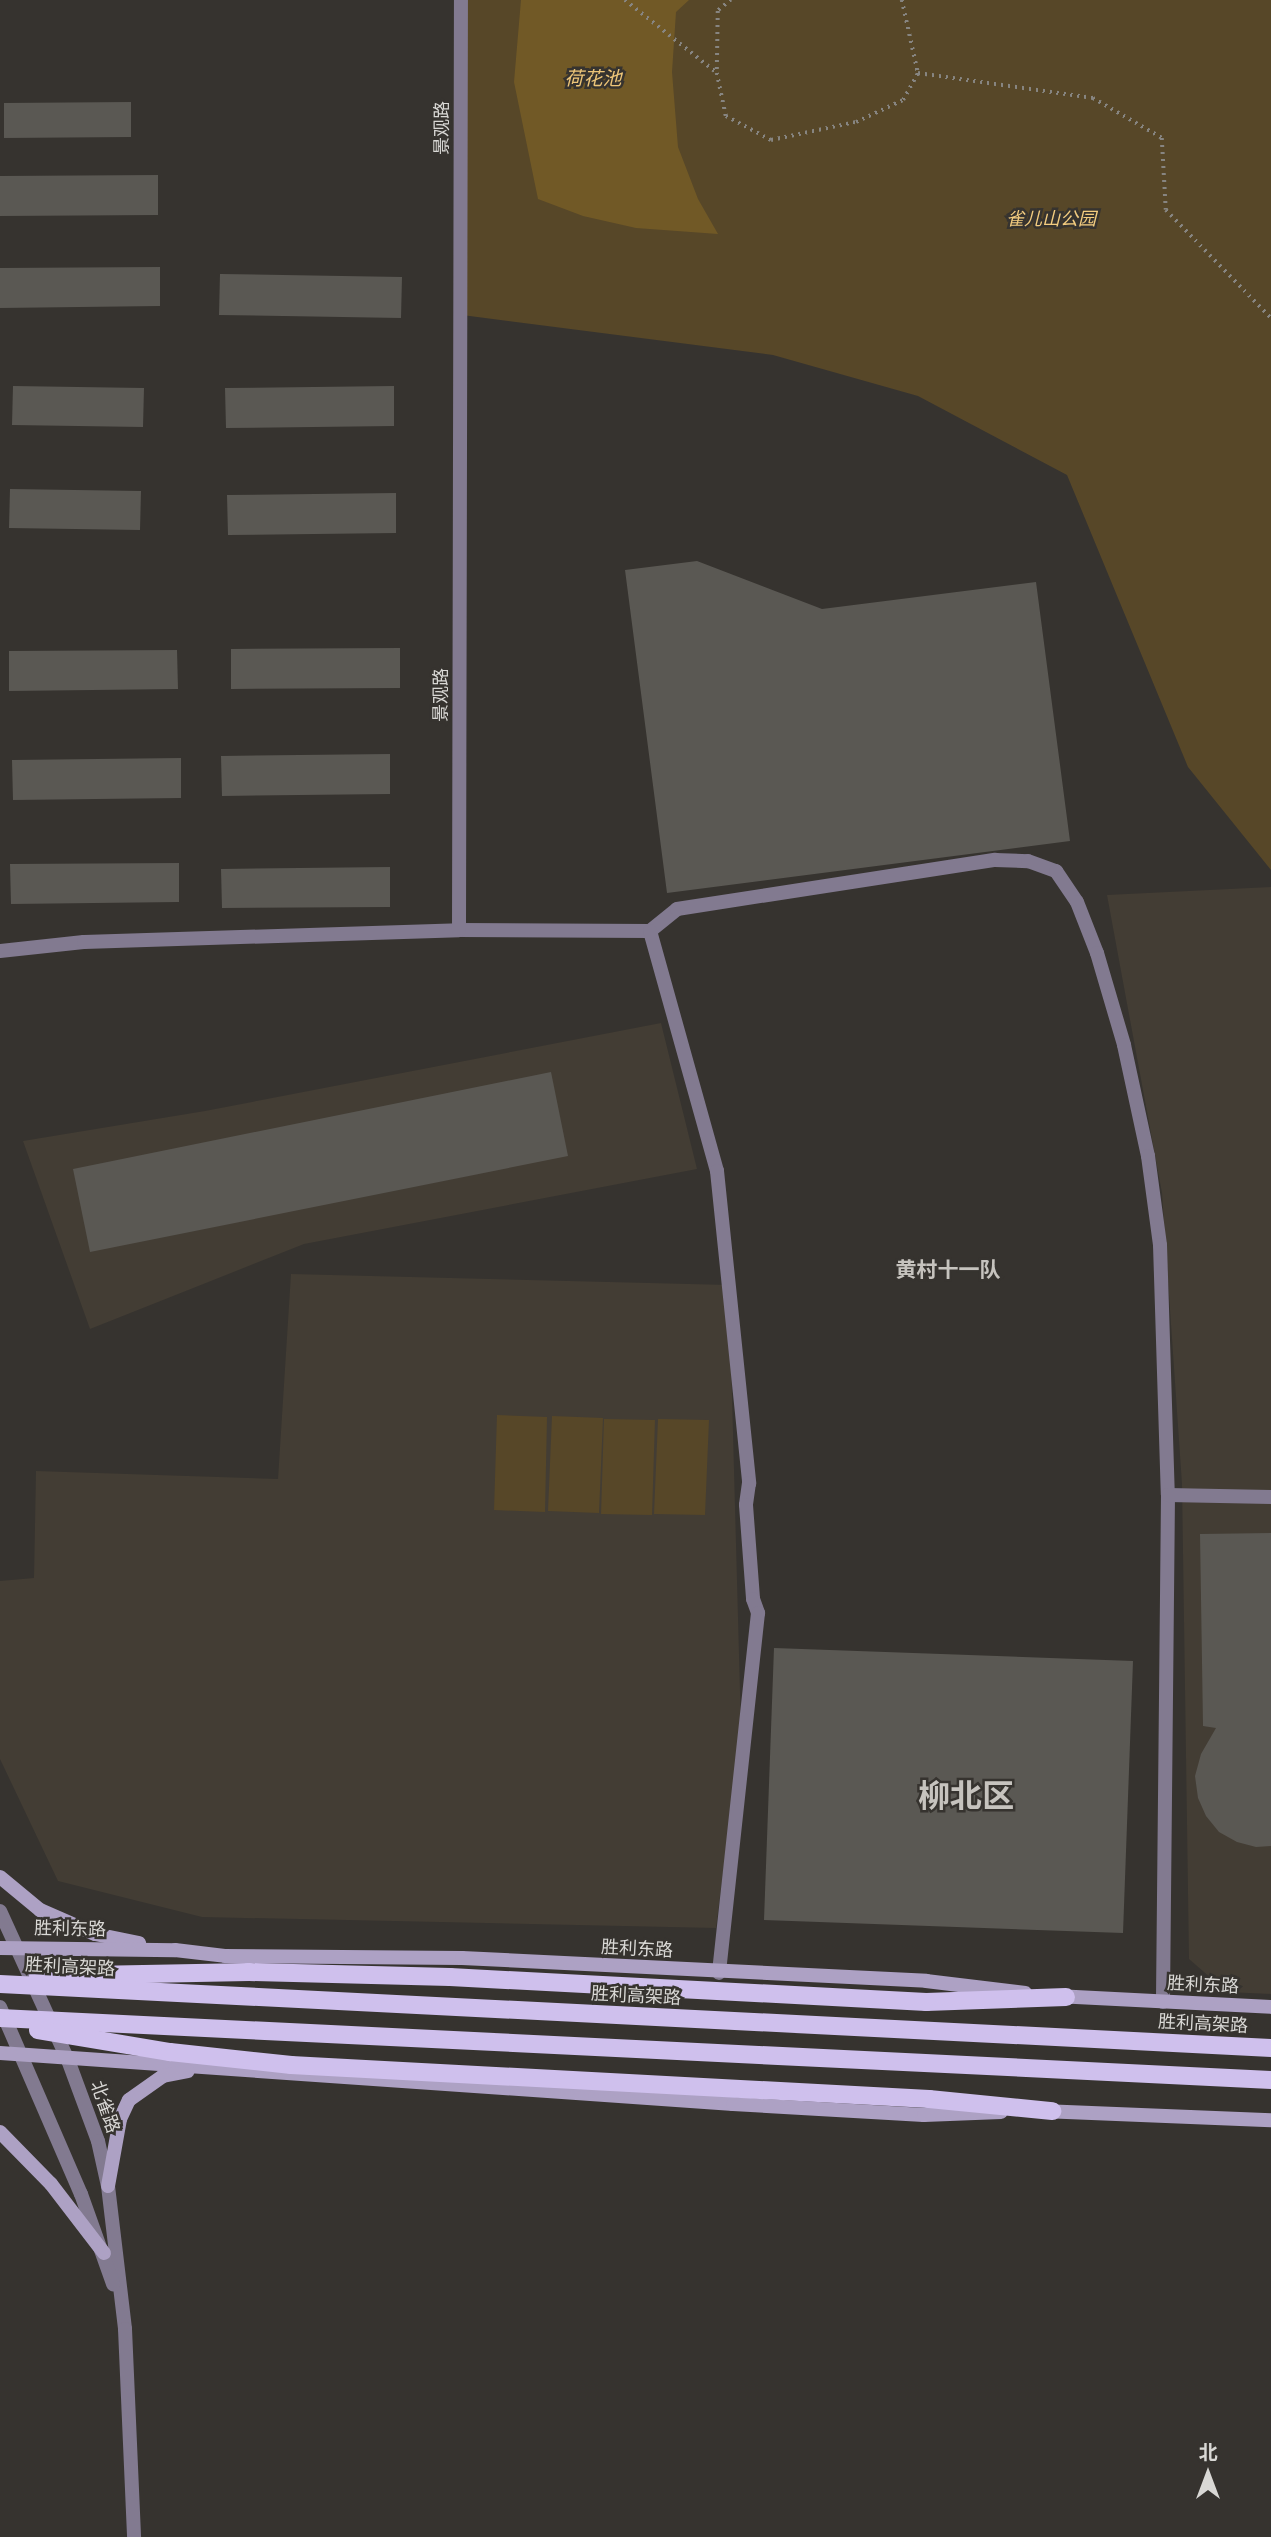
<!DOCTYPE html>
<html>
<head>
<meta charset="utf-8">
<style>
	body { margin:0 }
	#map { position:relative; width:1271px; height:2537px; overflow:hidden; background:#36332f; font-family:"Roboto Serif","Noto Sans SC",serif }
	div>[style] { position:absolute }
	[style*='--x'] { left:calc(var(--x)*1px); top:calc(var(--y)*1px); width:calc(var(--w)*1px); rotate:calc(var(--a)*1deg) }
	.built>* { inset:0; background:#433d34 }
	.green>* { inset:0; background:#574728 }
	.water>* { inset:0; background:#715926 }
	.building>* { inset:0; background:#5a5853 }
	.path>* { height:3.5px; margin-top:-1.75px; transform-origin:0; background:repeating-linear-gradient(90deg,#878581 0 2px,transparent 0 7px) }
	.minor>* { height:14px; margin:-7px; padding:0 7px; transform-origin:7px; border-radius:7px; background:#827a90 }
	.tertiary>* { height:14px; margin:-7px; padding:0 7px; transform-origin:7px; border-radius:7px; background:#827a90 }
	.secondary>* { height:14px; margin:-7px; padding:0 7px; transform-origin:7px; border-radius:7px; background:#ada1c4 }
	.primary>* { height:18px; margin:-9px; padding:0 9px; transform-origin:9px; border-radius:9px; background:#cfc0ed }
	.primary-bridge>* { height:18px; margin:-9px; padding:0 9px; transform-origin:9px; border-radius:9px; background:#cfc0ed }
	span { translate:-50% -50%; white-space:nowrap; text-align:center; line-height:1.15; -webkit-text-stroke:5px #36332f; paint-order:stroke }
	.street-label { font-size:18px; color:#d9d8d5 }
	.park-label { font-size:18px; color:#f3cc7f; font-style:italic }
	.water-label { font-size:19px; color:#edc578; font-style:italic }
	.quarter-label { font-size:21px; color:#c6c3be; font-weight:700 }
	.town-label { font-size:32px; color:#c6c3be; font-weight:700 }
	.north { position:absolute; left:1173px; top:2439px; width:70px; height:70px; -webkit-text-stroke:5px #36332f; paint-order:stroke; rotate:0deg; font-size:19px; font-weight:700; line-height:28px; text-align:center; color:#d9d8d5 }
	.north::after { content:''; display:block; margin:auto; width:24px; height:32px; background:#d9d8d5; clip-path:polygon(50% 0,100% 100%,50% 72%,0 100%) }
</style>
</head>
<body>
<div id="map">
	<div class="built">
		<i style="clip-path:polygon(1271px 887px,1271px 1994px,1227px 1992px,1189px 1959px,1182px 1484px,1162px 1193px,1107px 895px)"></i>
		<i style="clip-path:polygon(661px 1023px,697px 1169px,304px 1244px,90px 1329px,23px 1141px,205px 1111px)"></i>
		<i style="clip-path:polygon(291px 1274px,729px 1285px,741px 1728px,716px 1928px,202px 1917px,58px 1881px,0 1759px,0 1581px,34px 1578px,36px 1471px,278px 1479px)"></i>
	</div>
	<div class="green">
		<i style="clip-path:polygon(461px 0,1271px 0,1271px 870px,1188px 767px,1067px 475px,918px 396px,773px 355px,462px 315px)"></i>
		<i style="clip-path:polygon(497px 1415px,547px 1417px,545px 1512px,494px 1510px)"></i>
		<i style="clip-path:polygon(552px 1416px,603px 1418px,599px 1513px,548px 1511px)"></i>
		<i style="clip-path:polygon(604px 1419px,655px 1420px,652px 1515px,601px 1514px)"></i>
		<i style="clip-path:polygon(658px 1419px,709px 1420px,705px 1515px,654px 1514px)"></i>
	</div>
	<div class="water">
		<i style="clip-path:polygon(521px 0,689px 0,676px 12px,672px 72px,678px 147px,698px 199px,718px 234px,636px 228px,583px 216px,538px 199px,514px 82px)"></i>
	</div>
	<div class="building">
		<i style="clip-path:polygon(131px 102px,131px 137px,4px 138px,4px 103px)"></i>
		<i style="clip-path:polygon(158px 175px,158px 215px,0 216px,0 176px)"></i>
		<i style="clip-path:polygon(160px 267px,160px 306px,0 308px,0 268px)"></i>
		<i style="clip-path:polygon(220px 274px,402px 277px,401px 318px,219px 315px)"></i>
		<i style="clip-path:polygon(13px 386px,144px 388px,143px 427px,12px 425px)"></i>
		<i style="clip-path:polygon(394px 386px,394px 426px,226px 428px,225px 388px)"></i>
		<i style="clip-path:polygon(10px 489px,141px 491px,140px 530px,9px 528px)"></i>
		<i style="clip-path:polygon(396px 493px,396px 533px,228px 535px,227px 495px)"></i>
		<i style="clip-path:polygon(697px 561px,822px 609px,1036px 582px,1070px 841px,667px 893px,625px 570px)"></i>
		<i style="clip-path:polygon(400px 648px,400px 688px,231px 689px,231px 649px)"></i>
		<i style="clip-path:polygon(177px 650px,178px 689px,9px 691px,9px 651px)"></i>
		<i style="clip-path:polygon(390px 754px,390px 794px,222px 796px,221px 756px)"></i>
		<i style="clip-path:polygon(181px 758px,181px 798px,13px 800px,12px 760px)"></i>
		<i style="clip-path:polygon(179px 863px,179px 902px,11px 904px,10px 864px)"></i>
		<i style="clip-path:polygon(390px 867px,390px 907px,222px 908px,221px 869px)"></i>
		<i style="clip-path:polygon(551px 1072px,568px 1156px,90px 1252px,73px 1169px)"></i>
		<i style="clip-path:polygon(1271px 1533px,1271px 1846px,1256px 1847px,1237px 1842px,1219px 1832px,1206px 1816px,1198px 1798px,1195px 1776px,1201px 1754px,1216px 1728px,1203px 1726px,1200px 1534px)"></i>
		<i style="clip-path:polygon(774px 1648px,1133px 1661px,1123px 1933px,764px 1920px)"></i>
	</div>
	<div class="path">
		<i style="--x:625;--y:0;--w:117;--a:38.4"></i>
		<i style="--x:731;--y:0;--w:17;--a:140"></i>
		<i style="--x:718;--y:11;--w:62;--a:90.9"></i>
		<i style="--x:717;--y:73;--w:44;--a:78.2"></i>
		<i style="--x:726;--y:116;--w:51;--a:28.1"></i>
		<i style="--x:771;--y:140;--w:87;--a:-12"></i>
		<i style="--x:856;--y:122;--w:52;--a:-25.1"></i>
		<i style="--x:903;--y:100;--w:31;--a:-61"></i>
		<i style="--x:902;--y:0;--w:75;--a:77.6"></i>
		<i style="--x:918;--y:73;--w:177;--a:8.1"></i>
		<i style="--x:1093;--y:98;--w:80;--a:30.1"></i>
		<i style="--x:1162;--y:138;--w:72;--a:86.8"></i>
		<i style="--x:1166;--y:210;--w:151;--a:45.8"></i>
	</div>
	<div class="minor">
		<i style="--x:459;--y:930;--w:191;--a:0.3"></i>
		<i style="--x:650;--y:931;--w:35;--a:-39"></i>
		<i style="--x:677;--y:909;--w:322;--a:-8.8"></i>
		<i style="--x:995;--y:860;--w:33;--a:2"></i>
		<i style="--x:1028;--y:861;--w:30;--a:20"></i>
		<i style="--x:1056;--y:871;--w:37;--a:56"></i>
		<i style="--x:1077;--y:902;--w:55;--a:68.6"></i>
		<i style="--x:1097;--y:953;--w:96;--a:73.6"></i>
		<i style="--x:1124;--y:1045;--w:114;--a:77.8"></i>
		<i style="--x:1148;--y:1156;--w:90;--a:82.3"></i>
		<i style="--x:1160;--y:1245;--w:250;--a:88.2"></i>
		<i style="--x:1168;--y:1495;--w:507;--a:90.57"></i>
		<i style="--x:650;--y:931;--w:249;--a:74.4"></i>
		<i style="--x:717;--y:1171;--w:314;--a:84.1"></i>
		<i style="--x:749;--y:1483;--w:22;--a:98"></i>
		<i style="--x:746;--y:1505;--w:94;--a:85.7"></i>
		<i style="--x:753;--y:1599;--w:15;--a:70"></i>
		<i style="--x:758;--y:1613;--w:362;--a:96.2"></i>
		<i style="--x:1168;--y:1495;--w:103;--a:1.1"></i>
	</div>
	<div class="tertiary">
		<i style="--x:0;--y:951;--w:84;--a:-6.1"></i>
		<i style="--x:84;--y:942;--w:375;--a:-1.8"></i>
		<i style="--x:459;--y:930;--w:930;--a:-89.88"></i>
		<i style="--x:0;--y:1911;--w:164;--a:65.5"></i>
		<i style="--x:68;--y:2060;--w:86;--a:69.7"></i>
		<i style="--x:98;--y:2141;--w:46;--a:77.5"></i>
		<i style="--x:108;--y:2186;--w:144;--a:83.2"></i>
		<i style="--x:125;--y:2329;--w:208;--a:87.5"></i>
		<i style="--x:0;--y:2007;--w:204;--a:66.6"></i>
		<i style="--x:81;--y:2194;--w:96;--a:70.4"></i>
	</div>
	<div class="secondary">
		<i style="--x:0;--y:1877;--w:52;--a:39.5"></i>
		<i style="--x:40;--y:1910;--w:60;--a:23.6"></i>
		<i style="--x:95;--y:1934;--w:45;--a:11.6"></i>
		<i style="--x:0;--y:1948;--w:175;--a:0.7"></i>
		<i style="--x:175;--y:1950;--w:50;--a:6.8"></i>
		<i style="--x:225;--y:1956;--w:237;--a:0.5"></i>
		<i style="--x:462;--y:1958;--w:465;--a:2.8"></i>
		<i style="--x:926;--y:1981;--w:100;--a:6.9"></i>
		<i style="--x:1056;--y:1996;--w:215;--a:2.9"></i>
		<i style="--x:0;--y:2053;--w:735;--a:3.98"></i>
		<i style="--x:733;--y:2104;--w:191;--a:3.3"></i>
		<i style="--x:924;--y:2115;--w:77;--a:-2.2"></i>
		<i style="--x:1042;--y:2111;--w:229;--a:2.3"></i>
		<i style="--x:0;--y:2132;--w:73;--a:45.6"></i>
		<i style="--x:51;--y:2184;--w:87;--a:52.5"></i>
		<i style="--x:108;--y:2186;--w:68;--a:-79.8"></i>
		<i style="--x:120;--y:2119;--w:21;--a:-65"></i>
		<i style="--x:129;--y:2100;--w:42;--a:-35.2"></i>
		<i style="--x:163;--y:2076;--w:25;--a:-11"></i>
	</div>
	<div class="primary">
		<i style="--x:926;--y:2002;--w:140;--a:-2"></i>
		<i style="--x:929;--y:2099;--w:124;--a:5.6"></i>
	</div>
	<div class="primary-bridge">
		<i style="--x:38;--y:1976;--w:211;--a:-1.1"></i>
		<i style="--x:249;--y:1972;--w:201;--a:1.4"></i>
		<i style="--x:450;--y:1977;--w:477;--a:3"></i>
		<i style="--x:0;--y:1984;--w:1273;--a:2.88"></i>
		<i style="--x:0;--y:2018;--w:1273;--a:2.79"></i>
		<i style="--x:38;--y:2030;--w:134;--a:9.5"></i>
		<i style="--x:170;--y:2052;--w:122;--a:6.1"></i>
		<i style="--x:291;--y:2065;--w:639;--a:3.05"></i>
	</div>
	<div class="street-label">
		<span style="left:442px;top:128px;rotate:-90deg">景观路</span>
		<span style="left:441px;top:695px;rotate:-90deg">景观路</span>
		<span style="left:70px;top:1929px;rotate:1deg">胜利东路</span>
		<span style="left:637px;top:1949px;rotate:3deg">胜利东路</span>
		<span style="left:70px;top:1967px;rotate:3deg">胜利高架路</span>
		<span style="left:1203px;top:1985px;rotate:3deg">胜利东路</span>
		<span style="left:636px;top:1996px;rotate:3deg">胜利高架路</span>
		<span style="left:1203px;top:2024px;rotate:3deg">胜利高架路</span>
		<span style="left:105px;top:2107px;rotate:71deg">北雀路</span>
	</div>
	<div class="park-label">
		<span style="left:1051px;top:219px">雀儿山公园</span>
	</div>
	<div class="water-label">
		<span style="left:593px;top:79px">荷花池</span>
	</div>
	<div class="quarter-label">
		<span style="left:948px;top:1270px">黄村十一队</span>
	</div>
	<div class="town-label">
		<span style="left:966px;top:1796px">柳北区</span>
	</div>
	<div class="north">北</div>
</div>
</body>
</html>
